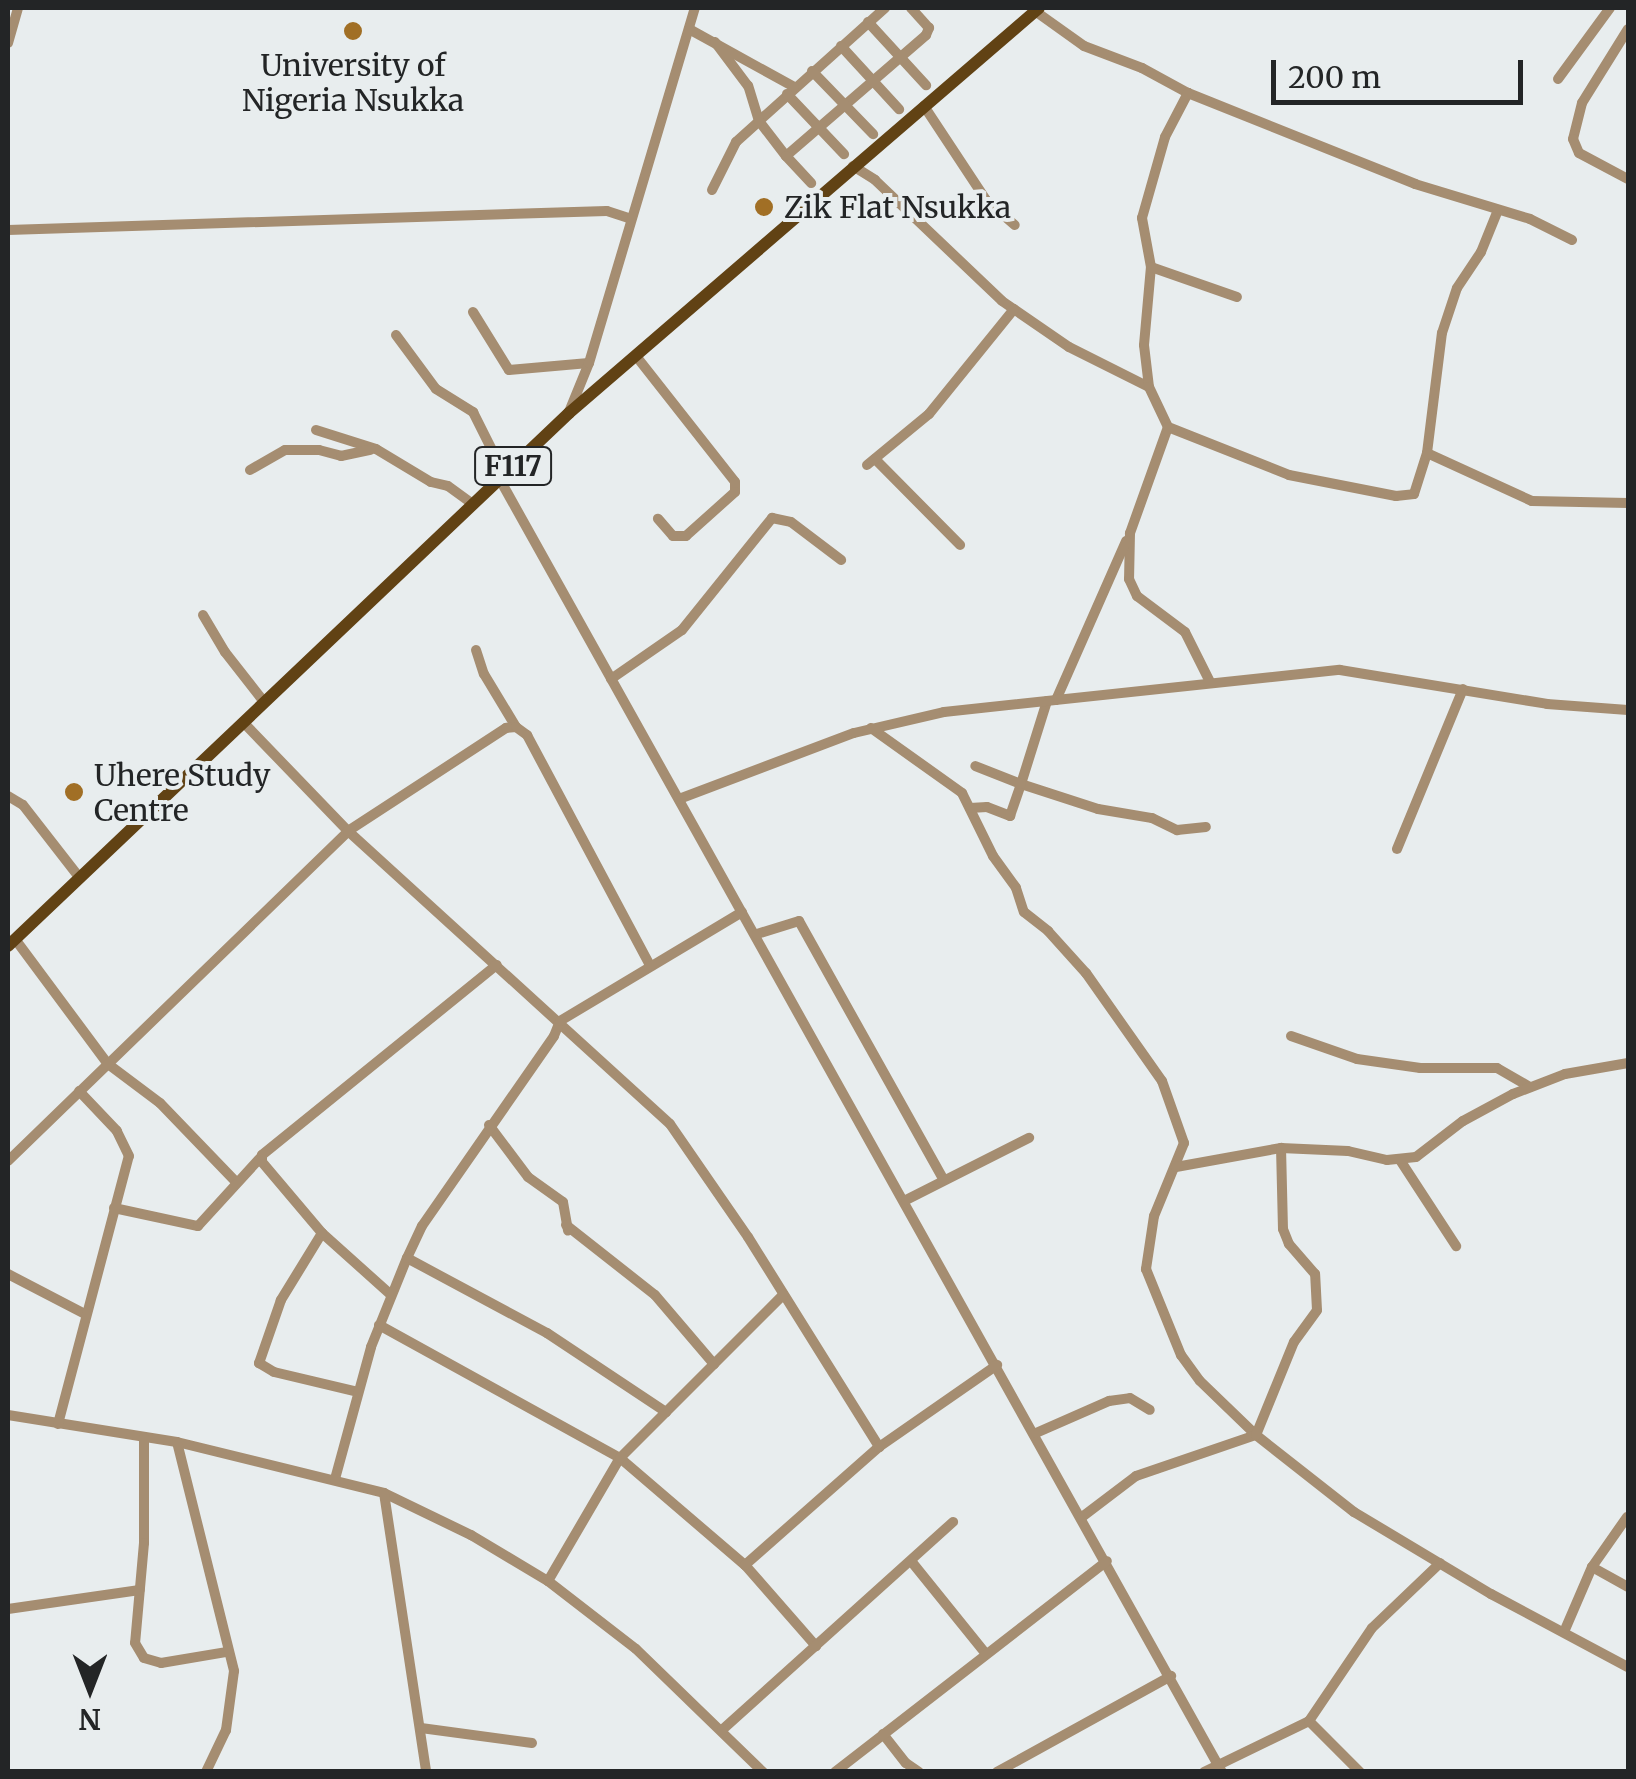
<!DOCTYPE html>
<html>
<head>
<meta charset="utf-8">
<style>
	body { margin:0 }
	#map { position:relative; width:1636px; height:1779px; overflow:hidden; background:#e8edee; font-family:Merriweather,serif }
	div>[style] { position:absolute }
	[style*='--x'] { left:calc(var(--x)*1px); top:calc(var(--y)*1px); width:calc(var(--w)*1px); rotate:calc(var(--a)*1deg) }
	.minor>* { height:10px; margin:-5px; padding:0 5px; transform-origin:5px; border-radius:5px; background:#a58d71 }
	.major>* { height:12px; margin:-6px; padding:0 6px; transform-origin:6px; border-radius:6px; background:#614214 }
	.dots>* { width:28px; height:28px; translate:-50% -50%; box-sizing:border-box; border:5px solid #e8edee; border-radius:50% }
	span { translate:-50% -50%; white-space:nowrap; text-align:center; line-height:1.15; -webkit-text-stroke:8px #e8edee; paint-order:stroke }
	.shield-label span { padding:2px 8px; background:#e8edee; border:2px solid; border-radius:8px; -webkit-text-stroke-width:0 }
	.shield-label { font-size:28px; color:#232526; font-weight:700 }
	.poi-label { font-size:30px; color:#232526 }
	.left { translate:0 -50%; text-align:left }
	.frame { position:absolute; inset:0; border:10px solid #232526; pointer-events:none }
	.north { position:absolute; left:40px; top:1639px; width:100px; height:100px; -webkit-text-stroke:8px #e8edee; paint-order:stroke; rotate:180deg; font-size:28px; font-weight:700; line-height:40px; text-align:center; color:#232526 }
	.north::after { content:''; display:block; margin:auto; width:35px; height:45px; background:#232526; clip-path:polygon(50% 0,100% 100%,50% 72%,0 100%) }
	.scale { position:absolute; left:1271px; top:60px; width:252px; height:45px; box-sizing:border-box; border:5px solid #232526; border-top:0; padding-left:12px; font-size:30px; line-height:35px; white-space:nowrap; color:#232526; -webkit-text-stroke:8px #e8edee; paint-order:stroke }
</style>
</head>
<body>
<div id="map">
	<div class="minor">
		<i style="--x:885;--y:8;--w:169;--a:138.1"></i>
		<i style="--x:759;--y:121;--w:44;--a:52.4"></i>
		<i style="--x:786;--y:156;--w:185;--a:-40.8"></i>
		<i style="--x:926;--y:35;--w:8;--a:-67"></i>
		<i style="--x:929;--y:28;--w:27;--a:-132"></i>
		<i style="--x:1035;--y:11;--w:60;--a:35.5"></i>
		<i style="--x:1084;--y:46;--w:62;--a:20.8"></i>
		<i style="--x:1142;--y:68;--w:52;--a:28.5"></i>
		<i style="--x:1188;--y:93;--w:245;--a:21.8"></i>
		<i style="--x:1415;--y:184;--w:120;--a:16.9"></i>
		<i style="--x:1530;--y:219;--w:47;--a:26.6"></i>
		<i style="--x:868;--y:22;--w:86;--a:47.4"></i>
		<i style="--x:689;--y:29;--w:120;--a:28.9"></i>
		<i style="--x:1628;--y:29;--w:87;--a:121.9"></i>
		<i style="--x:1582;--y:103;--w:37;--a:104"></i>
		<i style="--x:1573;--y:139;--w:15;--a:67"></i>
		<i style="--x:1579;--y:153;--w:55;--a:28"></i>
		<i style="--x:8;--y:43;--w:36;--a:-74"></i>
		<i style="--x:841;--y:46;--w:86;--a:47.4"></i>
		<i style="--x:812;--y:71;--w:88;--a:45.9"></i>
		<i style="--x:1558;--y:79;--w:88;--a:-53.8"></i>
		<i style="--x:787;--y:94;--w:83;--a:46.5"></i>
		<i style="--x:924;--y:106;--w:113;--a:56.6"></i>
		<i style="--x:986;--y:200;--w:38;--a:41"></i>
		<i style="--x:786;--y:156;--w:37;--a:47"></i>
		<i style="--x:853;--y:166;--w:26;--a:32"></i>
		<i style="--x:875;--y:180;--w:175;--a:43.6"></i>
		<i style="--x:1002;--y:301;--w:81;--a:34.5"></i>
		<i style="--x:1069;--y:347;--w:89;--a:26.6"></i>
		<i style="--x:1149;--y:387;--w:42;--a:-96.8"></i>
		<i style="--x:1144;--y:345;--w:78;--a:-84.9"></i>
		<i style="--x:1151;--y:267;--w:50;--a:-100.4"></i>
		<i style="--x:1142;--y:218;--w:84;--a:-74.1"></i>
		<i style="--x:1165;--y:137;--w:50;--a:-62.4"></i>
		<i style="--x:712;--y:190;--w:54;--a:-63.4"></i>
		<i style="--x:736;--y:142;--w:31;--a:-42"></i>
		<i style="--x:759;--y:121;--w:37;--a:-107"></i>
		<i style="--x:748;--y:86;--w:55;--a:-126.9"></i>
		<i style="--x:8;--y:230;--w:599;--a:-1.82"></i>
		<i style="--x:607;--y:211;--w:25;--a:18"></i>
		<i style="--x:1151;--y:267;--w:91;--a:19.2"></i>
		<i style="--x:473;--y:312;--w:68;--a:58.2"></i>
		<i style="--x:509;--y:370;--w:80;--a:-5"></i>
		<i style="--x:396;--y:335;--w:67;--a:53.5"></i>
		<i style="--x:436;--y:389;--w:44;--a:31.9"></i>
		<i style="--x:473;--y:412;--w:47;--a:63.4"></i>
		<i style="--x:494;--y:454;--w:22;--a:39"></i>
		<i style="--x:636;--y:356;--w:160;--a:51.8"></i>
		<i style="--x:735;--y:482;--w:10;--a:90"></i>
		<i style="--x:735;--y:492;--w:66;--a:138.1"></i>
		<i style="--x:686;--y:536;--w:13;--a:180"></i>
		<i style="--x:673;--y:536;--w:23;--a:-131"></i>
		<i style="--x:1149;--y:387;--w:44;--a:64.6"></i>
		<i style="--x:1168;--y:427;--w:130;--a:21.6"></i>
		<i style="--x:1289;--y:475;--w:109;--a:11.1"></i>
		<i style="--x:1396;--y:496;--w:18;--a:-6"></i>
		<i style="--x:1414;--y:494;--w:43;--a:-72.4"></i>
		<i style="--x:1427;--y:453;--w:121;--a:-82.9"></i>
		<i style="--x:1442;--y:333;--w:47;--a:-71.6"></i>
		<i style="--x:1457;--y:288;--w:43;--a:-56.3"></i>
		<i style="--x:1481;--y:252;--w:45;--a:-68"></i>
		<i style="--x:569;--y:412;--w:53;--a:-67.8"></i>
		<i style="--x:589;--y:363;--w:370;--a:-73.4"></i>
		<i style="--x:1168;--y:427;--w:113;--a:109.7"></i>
		<i style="--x:1130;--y:533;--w:46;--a:91.2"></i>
		<i style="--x:1129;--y:579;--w:19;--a:65"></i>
		<i style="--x:1137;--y:596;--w:60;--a:36.9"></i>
		<i style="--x:1185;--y:632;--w:56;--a:63.4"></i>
		<i style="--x:316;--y:430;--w:63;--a:17.6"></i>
		<i style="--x:376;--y:449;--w:64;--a:31"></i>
		<i style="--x:431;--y:482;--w:17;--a:13"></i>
		<i style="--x:448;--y:486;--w:31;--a:36"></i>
		<i style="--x:1427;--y:453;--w:115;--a:24.6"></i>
		<i style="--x:1532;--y:501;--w:96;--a:1.2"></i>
		<i style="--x:875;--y:459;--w:121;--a:45.3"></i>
		<i style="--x:867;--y:465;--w:80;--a:-39.4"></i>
		<i style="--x:929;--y:414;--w:135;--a:-51"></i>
		<i style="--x:250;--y:470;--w:40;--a:-29.7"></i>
		<i style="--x:285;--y:450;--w:34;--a:0"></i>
		<i style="--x:319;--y:450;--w:23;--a:15"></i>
		<i style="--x:341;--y:456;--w:30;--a:-12"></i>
		<i style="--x:499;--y:478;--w:1482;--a:60.81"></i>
		<i style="--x:203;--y:615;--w:43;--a:59.3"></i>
		<i style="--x:225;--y:652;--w:63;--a:52"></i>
		<i style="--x:476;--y:650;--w:25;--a:72"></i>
		<i style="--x:484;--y:674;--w:62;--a:58.9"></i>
		<i style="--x:611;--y:679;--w:86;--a:-34.6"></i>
		<i style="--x:682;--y:630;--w:144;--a:-51.2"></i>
		<i style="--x:772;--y:518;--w:19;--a:12"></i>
		<i style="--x:791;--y:522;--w:63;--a:37.2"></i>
		<i style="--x:1056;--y:700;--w:174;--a:-66.2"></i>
		<i style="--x:1047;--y:701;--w:87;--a:107.4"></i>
		<i style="--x:1021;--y:784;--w:81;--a:18"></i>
		<i style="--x:1098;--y:809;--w:55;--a:9.5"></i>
		<i style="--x:1152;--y:818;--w:28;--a:26"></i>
		<i style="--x:1177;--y:830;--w:29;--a:-6"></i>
		<i style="--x:243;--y:722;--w:151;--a:46.1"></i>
		<i style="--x:348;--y:831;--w:435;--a:42.3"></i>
		<i style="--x:670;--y:1124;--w:137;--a:55.4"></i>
		<i style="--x:748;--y:1237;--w:248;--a:58"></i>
		<i style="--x:871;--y:728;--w:112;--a:35.5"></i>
		<i style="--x:962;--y:793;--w:70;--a:63.8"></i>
		<i style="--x:993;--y:856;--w:39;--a:54"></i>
		<i style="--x:1016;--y:888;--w:25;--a:72"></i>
		<i style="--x:1024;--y:912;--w:31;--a:38"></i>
		<i style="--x:1048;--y:931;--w:57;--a:47.9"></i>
		<i style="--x:1086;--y:973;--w:132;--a:54.9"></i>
		<i style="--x:1162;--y:1081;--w:66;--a:70.5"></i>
		<i style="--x:1184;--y:1143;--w:79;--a:112.3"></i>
		<i style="--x:1154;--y:1216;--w:54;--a:98.6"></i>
		<i style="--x:1146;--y:1269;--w:93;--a:67.9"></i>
		<i style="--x:1181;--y:1355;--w:32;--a:54"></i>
		<i style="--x:1200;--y:1381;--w:78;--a:44"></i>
		<i style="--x:1256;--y:1435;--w:125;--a:38.2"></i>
		<i style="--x:1354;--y:1512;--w:160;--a:30.9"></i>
		<i style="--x:1491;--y:1594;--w:155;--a:28.1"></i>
		<i style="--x:8;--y:796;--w:17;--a:31"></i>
		<i style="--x:23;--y:805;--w:91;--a:52.1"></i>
		<i style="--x:679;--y:799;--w:187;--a:-20.7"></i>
		<i style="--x:854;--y:733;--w:92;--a:-13.1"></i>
		<i style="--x:944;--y:712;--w:398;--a:-6.1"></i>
		<i style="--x:1340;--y:670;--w:210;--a:9.3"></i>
		<i style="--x:1547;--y:704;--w:81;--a:4.2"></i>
		<i style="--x:970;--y:808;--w:17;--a:-3"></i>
		<i style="--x:987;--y:807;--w:25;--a:21"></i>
		<i style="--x:1010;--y:816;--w:34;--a:-71"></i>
		<i style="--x:1021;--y:784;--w:49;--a:-158.6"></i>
		<i style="--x:1397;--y:849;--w:173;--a:-67.6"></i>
		<i style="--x:757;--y:934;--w:44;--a:-17.2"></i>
		<i style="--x:799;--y:921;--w:297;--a:60.8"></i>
		<i style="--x:15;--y:939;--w:156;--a:53.4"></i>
		<i style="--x:108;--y:1064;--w:65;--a:36.9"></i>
		<i style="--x:160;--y:1103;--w:110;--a:46.1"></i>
		<i style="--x:1291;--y:1036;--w:70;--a:19.2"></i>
		<i style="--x:1357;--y:1059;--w:64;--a:8.1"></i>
		<i style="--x:1420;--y:1068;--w:77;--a:0"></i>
		<i style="--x:1497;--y:1068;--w:38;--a:30"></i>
		<i style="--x:489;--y:1125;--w:65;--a:53.1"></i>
		<i style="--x:528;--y:1177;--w:43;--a:35.5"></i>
		<i style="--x:563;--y:1202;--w:29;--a:80"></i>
		<i style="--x:1400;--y:1160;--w:103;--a:56.9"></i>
		<i style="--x:8;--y:1161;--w:474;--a:-44.1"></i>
		<i style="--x:348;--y:831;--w:189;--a:-33.1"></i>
		<i style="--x:506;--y:728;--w:10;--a:-6"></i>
		<i style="--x:516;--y:727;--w:14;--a:36"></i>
		<i style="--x:527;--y:735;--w:261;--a:61.9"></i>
		<i style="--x:1176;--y:1167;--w:107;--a:-10.3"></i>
		<i style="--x:1281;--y:1148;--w:67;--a:2.6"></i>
		<i style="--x:1348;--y:1151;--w:40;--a:13"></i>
		<i style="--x:1387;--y:1160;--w:29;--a:-6"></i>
		<i style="--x:1416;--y:1157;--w:59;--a:-37.5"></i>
		<i style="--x:1463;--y:1121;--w:57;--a:-28.4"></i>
		<i style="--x:1513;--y:1094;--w:56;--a:-21"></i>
		<i style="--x:1565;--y:1074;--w:64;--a:-9.9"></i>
		<i style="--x:906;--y:1200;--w:138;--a:-26.8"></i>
		<i style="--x:114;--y:1208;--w:86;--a:12.1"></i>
		<i style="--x:198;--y:1226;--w:93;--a:-47.6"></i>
		<i style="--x:566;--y:1225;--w:113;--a:38.2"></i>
		<i style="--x:655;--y:1295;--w:91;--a:49.5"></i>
		<i style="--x:322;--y:1233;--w:79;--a:121.5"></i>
		<i style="--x:281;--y:1300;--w:67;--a:109.2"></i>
		<i style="--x:259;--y:1363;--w:17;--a:31"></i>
		<i style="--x:274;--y:1372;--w:86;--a:13.4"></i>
		<i style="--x:407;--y:1258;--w:159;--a:28.2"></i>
		<i style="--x:547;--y:1333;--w:143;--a:33.6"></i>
		<i style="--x:8;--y:1274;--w:87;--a:27.5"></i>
		<i style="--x:390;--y:1294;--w:91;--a:-138.1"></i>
		<i style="--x:322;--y:1233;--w:93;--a:-130.2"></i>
		<i style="--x:262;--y:1162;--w:7;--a:-90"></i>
		<i style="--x:262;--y:1155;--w:302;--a:-39"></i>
		<i style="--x:379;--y:1325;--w:275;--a:28.9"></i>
		<i style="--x:620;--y:1458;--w:165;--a:40.6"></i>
		<i style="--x:745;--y:1565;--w:108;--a:48.8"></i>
		<i style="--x:8;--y:1415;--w:171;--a:9.1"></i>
		<i style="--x:177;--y:1442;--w:213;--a:13.8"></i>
		<i style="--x:384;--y:1493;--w:97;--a:25.8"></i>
		<i style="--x:471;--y:1535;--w:90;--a:30.9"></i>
		<i style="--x:548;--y:1581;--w:111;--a:37.7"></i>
		<i style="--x:636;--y:1649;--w:177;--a:44.1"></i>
		<i style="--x:58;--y:1424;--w:277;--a:-75.2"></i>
		<i style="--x:129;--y:1156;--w:28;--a:-116"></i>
		<i style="--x:117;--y:1131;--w:55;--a:-133.5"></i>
		<i style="--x:1036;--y:1433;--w:80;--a:-23.7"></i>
		<i style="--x:1109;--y:1401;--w:21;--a:-8"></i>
		<i style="--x:1130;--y:1398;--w:23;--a:31"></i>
		<i style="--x:144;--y:1437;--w:106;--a:90"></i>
		<i style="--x:144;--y:1543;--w:100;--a:95.1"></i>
		<i style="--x:135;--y:1643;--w:17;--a:59"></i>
		<i style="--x:144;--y:1658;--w:18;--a:16"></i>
		<i style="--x:161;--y:1663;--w:67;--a:-9.5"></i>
		<i style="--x:177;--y:1442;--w:236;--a:76"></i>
		<i style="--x:234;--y:1671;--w:60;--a:97.7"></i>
		<i style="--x:226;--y:1730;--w:47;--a:115.5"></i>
		<i style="--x:335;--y:1479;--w:137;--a:-74.7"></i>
		<i style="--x:371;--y:1347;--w:96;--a:-68"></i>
		<i style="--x:407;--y:1258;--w:35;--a:-65"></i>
		<i style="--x:422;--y:1226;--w:231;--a:-55.2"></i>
		<i style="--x:554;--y:1036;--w:16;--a:-68"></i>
		<i style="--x:560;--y:1021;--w:212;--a:-30.9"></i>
		<i style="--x:384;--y:1493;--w:282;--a:81.4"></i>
		<i style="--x:1082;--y:1517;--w:68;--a:-37.2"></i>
		<i style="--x:1136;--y:1476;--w:127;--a:-18.9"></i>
		<i style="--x:1256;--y:1435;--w:100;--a:-67.8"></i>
		<i style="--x:1294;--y:1342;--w:39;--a:-54"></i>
		<i style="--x:1317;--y:1310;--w:36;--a:-93"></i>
		<i style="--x:1315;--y:1274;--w:40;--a:-131"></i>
		<i style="--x:1289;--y:1244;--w:16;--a:-112"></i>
		<i style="--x:1283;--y:1229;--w:81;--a:-91.4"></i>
		<i style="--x:911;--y:1561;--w:119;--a:51.1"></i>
		<i style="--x:745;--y:1565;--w:179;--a:-41.4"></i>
		<i style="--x:879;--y:1447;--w:144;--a:-34.8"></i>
		<i style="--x:1592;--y:1567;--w:41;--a:29.1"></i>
		<i style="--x:548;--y:1581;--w:143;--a:-59.7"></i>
		<i style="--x:620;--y:1458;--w:231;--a:-45"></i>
		<i style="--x:8;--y:1609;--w:133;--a:-8.2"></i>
		<i style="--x:1564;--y:1632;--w:71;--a:-66.7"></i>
		<i style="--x:1592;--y:1567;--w:61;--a:-55"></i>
		<i style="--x:1309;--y:1721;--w:72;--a:45"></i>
		<i style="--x:421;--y:1728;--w:112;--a:7.7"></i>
		<i style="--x:722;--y:1730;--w:311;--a:-42"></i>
		<i style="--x:883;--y:1734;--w:37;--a:52"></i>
		<i style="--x:906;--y:1763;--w:16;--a:35"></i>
		<i style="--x:835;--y:1772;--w:344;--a:-37.8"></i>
		<i style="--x:997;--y:1772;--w:199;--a:-28.9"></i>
		<i style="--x:1204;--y:1772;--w:117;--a:-25.9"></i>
		<i style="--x:1309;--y:1721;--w:112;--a:-55.9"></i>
		<i style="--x:1372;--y:1628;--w:94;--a:-43.7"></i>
	</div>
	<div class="major">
		<i style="--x:8;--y:946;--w:774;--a:-43.53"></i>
		<i style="--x:569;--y:413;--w:620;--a:-40.75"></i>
	</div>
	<div class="dots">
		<i style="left:353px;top:31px;background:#a16f25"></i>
		<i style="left:764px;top:207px;background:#a16f25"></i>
		<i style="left:74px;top:792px;background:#a16f25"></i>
	</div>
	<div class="shield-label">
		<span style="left:513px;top:466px">F117</span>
	</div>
	<div class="poi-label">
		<span style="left:353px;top:82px">University of<br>Nigeria Nsukka</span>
		<span class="left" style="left:784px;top:207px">Zik Flat Nsukka</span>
		<span class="left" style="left:94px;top:792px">Uhere Study<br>Centre</span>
	</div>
	<div class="frame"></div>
	<div class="north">N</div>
	<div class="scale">200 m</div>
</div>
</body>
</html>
